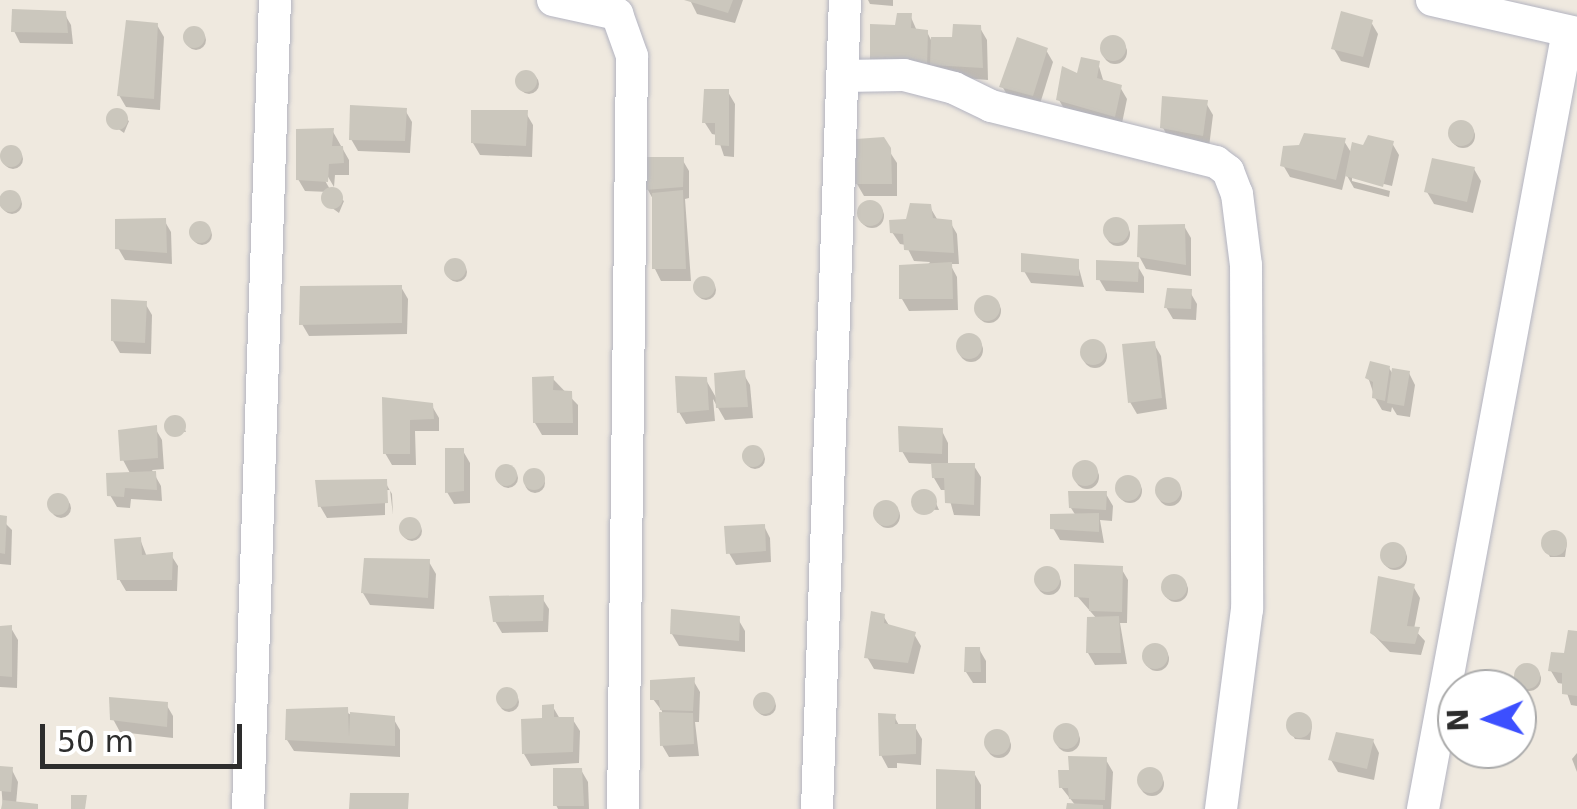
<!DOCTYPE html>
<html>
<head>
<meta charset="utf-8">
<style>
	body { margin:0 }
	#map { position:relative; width:1577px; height:809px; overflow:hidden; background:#efe9df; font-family:"DejaVu Sans",sans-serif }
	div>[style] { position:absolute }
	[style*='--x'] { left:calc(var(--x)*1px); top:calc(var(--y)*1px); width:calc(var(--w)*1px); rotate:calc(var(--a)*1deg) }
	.shadow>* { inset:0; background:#0003 }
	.round { border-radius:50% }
	.building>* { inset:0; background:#cbc7bd }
	.roads { filter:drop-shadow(0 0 2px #b3b4c1) drop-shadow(0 0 2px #b3b4c1) }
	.minor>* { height:32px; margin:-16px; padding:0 16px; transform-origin:16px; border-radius:16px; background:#fff }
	span { translate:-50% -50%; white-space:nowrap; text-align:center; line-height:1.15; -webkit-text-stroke:8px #fff; paint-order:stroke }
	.north { position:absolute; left:1437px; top:669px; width:100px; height:100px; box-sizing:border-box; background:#fff; border:2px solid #ababab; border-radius:50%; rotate:268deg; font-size:28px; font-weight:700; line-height:40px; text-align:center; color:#2d2d2d }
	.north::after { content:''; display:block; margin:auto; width:35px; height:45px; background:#3c4fff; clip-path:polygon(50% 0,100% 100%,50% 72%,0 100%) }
	.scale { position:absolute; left:40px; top:724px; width:202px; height:45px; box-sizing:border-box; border:5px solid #2d2d2d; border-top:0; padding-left:12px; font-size:30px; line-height:35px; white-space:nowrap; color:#2d2d2d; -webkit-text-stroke:8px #fff; paint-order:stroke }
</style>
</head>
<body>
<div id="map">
	<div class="shadow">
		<i style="clip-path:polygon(690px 0,743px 0,735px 23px,697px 14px)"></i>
		<i style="clip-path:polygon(868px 0,893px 0,893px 6px,870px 4px)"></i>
		<i style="clip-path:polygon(64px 13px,71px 25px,73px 44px,20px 43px,14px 31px)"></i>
		<i style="clip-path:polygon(910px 15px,917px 31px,927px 32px,931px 40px,954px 40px,980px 28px,987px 40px,988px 80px,939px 76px,933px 65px,932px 81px,897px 28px)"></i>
		<i style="clip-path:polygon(1371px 22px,1378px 34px,1369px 68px,1341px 61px,1334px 49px)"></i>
		<i style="clip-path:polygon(157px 25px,164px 37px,160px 110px,126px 107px,119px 95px)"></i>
		<i class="round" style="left:186px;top:30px;width:20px;height:20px"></i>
		<i class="round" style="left:1103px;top:40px;width:24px;height:24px"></i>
		<i style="clip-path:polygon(1046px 50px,1053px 62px,1039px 107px,1009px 98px,1002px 86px)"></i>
		<i style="clip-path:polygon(1098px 63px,1104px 83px,1120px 87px,1127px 99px,1121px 128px,1066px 112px,1059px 100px,1078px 76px)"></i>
		<i class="round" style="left:519px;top:74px;width:20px;height:20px"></i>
		<i style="clip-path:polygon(728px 92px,735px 104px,734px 157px,724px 156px,717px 135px,712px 134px,705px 123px)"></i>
		<i style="clip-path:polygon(1206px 103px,1213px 115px,1209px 147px,1170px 140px,1163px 128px)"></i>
		<i style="clip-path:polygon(405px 110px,412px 122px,410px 153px,358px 151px,351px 139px)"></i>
		<i style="clip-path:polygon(115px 111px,129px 121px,124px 133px,109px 122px)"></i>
		<i style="clip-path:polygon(526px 113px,533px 125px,532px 157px,480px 155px,473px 143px)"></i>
		<i class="round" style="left:1451px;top:124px;width:24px;height:24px"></i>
		<i style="clip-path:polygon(332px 130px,349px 160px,349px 175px,335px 175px,334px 187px,324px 170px,320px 172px,331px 191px,344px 201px,339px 213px,324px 202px,329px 192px,305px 191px,298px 179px)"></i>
		<i style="clip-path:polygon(882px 140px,897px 163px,897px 196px,864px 196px,857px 184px)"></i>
		<i style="clip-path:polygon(1344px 141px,1352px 154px,1392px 143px,1399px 155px,1392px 186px,1352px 176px,1352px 181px,1390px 191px,1389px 197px,1354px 188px,1346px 174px,1342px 190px,1290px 177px,1283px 165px)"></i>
		<i class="round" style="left:3px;top:149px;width:20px;height:20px"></i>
		<i style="clip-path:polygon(648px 159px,682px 159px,689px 171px,689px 198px,685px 199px,691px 281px,661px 281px,655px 269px,654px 201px,648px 190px)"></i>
		<i style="clip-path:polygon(1474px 169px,1481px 181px,1473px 213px,1434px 204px,1427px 192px)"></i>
		<i class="round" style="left:2px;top:194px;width:20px;height:20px"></i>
		<i class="round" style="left:860px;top:204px;width:24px;height:24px"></i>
		<i style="clip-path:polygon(930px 207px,937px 219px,950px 222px,957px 234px,959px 264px,950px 264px,957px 277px,958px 310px,909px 311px,902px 299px,930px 262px,914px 261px,906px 245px,900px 244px,892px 232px)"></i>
		<i style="clip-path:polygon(164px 220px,171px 232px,172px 264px,125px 260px,118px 248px)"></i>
		<i class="round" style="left:1106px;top:222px;width:24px;height:24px"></i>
		<i class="round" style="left:192px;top:225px;width:20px;height:20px"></i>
		<i style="clip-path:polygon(1184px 226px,1191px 238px,1191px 276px,1146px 269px,1139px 256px)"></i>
		<i style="clip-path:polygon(1077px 261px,1084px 287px,1031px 283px,1024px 271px)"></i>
		<i class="round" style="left:447px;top:262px;width:20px;height:20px"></i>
		<i style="clip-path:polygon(1137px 265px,1144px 277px,1144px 293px,1106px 291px,1099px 279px)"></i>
		<i class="round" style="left:696px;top:280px;width:20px;height:20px"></i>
		<i style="clip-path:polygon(401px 287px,408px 299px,407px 334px,309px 336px,302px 324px)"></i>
		<i style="clip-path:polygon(1190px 292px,1197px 304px,1196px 320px,1173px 319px,1166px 307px)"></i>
		<i class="round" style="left:977px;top:299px;width:24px;height:24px"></i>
		<i style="clip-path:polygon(145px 303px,152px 315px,151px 354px,120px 353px,113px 341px)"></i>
		<i class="round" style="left:959px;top:338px;width:24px;height:24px"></i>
		<i style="clip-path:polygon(1154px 344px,1161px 356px,1167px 409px,1137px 414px,1130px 402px)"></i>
		<i class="round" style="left:1083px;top:344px;width:24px;height:24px"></i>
		<i style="clip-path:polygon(1389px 368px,1394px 376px,1409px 373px,1415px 385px,1410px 417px,1397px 415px,1392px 407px,1391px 412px,1382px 410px,1375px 398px,1368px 377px)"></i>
		<i style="clip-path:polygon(743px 373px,750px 385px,753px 418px,725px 420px,713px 399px,715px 421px,686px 424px,679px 412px,706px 380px,718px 401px)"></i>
		<i style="clip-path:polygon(553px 379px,578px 405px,578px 435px,542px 435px,535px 423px)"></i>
		<i style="clip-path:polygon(385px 400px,432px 406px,439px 418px,439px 431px,415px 431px,416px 465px,392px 465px,385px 453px)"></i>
		<i style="clip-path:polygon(170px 419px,181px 420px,186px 432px,167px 430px)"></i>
		<i style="clip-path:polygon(155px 428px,162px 440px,164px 469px,152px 470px,161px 486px,162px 501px,131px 499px,130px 508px,117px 507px,110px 495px,131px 475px,123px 460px)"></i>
		<i style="clip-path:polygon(942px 431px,948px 443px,948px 465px,974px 466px,981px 477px,980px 516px,954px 515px,947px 490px,941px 490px,934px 478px,933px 464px,909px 463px,902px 451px)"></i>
		<i class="round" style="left:745px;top:449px;width:20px;height:20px"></i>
		<i style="clip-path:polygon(463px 451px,470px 463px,470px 503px,454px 504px,447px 492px)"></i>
		<i class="round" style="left:1075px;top:465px;width:24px;height:24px"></i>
		<i class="round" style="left:498px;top:468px;width:20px;height:20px"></i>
		<i class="round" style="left:525px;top:473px;width:20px;height:20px"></i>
		<i class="round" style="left:1118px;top:479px;width:24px;height:24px"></i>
		<i class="round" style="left:1158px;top:482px;width:24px;height:24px"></i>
		<i style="clip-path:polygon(385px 482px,392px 494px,393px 515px,390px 490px,385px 490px,385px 515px,327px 518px,320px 506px)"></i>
		<i style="clip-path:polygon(918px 494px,932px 494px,939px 510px,917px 509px)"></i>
		<i style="clip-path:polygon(1106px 494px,1113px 506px,1112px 521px,1100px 520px,1104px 543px,1060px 540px,1053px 528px,1076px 516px,1071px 508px)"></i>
		<i class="round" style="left:51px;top:498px;width:20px;height:20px"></i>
		<i class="round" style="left:876px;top:504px;width:24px;height:24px"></i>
		<i style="clip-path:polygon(0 518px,12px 530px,11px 565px,0 564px)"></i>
		<i class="round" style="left:402px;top:521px;width:20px;height:20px"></i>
		<i style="clip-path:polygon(764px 526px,770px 538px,771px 562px,736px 565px,729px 553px)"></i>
		<i style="clip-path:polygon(1554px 532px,1567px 543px,1565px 557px,1550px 557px,1547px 551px,1544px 541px)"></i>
		<i style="clip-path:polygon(140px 539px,147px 557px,171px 555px,178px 566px,177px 591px,126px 591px,119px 579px)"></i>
		<i class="round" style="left:1383px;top:546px;width:24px;height:24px"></i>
		<i style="clip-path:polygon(429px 562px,436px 574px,434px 609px,370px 605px,363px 593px)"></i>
		<i style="clip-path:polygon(1121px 568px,1128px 580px,1127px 623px,1120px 623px,1127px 664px,1095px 665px,1088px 653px,1097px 619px,1077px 596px)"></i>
		<i class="round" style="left:1037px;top:571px;width:24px;height:24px"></i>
		<i class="round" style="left:1164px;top:578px;width:24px;height:24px"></i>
		<i style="clip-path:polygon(1413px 586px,1420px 598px,1414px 629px,1425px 641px,1421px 655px,1390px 652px,1372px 633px)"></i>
		<i style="clip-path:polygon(542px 598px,549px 609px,548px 632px,502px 633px,495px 621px)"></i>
		<i style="clip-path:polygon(884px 617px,890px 627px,914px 634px,921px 646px,914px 674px,874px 669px,867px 657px)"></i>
		<i style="clip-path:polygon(738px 619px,745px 631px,745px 652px,679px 646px,672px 634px)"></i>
		<i style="clip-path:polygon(0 628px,11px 628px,18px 640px,17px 688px,0 687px)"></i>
		<i style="clip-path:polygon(1577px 634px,1577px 706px,1571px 705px,1564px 684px,1558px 683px,1551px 671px,1566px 656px)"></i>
		<i class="round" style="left:1145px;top:647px;width:24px;height:24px"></i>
		<i style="clip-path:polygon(979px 649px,986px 661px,986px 683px,973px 683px,966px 672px)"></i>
		<i class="round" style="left:1517px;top:667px;width:24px;height:24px"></i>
		<i style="clip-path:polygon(693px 680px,700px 692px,699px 722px,695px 722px,699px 756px,669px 757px,662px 745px,662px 711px,653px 699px)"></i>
		<i class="round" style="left:499px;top:692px;width:20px;height:20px"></i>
		<i class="round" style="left:756px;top:696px;width:20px;height:20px"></i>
		<i style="clip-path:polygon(166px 704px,173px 716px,173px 738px,120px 732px,113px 719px)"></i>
		<i style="clip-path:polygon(553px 707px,560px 719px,573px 720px,580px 731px,579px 763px,531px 766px,524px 754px)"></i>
		<i style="clip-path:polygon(346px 710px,349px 714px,393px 718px,400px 730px,400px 757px,294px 751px,287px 740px)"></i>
		<i style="clip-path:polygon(1300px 715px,1312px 726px,1310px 740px,1295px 739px,1292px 734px,1289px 724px)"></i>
		<i style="clip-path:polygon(894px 716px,900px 727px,915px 727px,922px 739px,921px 765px,897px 763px,897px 768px,888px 768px,881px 755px)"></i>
		<i class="round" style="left:1056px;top:728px;width:24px;height:24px"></i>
		<i class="round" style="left:987px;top:734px;width:24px;height:24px"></i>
		<i style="clip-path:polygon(1373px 741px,1379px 753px,1374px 780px,1338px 772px,1331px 760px)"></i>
		<i style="clip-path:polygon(1577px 753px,1577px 772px,1572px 759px)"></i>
		<i style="clip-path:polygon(1106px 760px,1113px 772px,1111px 809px,1069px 809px,1076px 806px,1061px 787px)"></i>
		<i style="clip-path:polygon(0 769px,12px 770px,18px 782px,16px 804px,38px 809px,3px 809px)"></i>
		<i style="clip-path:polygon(581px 770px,588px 782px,589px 809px,558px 809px,556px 805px)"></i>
		<i class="round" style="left:1140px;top:772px;width:24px;height:24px"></i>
		<i style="clip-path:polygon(974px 773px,981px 785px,981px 809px,939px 809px)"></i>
	</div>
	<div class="building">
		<i style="clip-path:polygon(684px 0,733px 0,728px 13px)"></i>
		<i style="clip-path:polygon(12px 9px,66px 11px,68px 33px,11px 32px)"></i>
		<i style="clip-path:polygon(1341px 11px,1373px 20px,1363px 57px,1331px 49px)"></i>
		<i style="clip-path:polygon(897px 13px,912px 13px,911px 28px,928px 30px,927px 70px,870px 63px,870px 24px,895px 25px)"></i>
		<i style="clip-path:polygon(126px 20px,158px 23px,154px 99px,117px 96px)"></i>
		<i style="clip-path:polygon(953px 24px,981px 25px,983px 68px,930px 65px,931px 37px,952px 37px)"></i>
		<i class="round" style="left:183px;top:26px;width:22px;height:22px"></i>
		<i class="round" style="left:1100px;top:35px;width:26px;height:26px"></i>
		<i style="clip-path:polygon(1017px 37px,1048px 48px,1033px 96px,999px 87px)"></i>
		<i style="clip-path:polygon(1081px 57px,1100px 61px,1097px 78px,1122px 85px,1115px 117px,1056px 100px,1062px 66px,1077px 73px)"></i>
		<i class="round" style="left:515px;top:70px;width:22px;height:22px"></i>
		<i style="clip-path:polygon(704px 89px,729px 89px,729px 146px,715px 145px,715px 123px,702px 123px)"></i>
		<i style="clip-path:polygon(1162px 96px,1208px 100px,1203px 136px,1160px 128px)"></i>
		<i style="clip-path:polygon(350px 105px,407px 108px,405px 141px,349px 140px)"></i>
		<i class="round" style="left:106px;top:108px;width:22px;height:22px"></i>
		<i style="clip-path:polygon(471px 110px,528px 110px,526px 146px,471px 143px)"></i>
		<i class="round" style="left:1448px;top:120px;width:26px;height:26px"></i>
		<i style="clip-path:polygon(334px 128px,332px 146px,343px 146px,344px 163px,329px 164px,328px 182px,296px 180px,296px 129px)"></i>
		<i style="clip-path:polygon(1304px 133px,1346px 138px,1336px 180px,1280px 166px,1283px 146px,1299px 145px)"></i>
		<i style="clip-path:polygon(1368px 135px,1394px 141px,1383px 187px,1345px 176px,1352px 142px,1363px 145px)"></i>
		<i style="clip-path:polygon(884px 137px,891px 148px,892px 184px,855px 184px,856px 139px)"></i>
		<i class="round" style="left:0;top:145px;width:22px;height:22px"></i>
		<i style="clip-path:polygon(645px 157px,684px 157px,683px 187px,645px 190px)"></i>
		<i style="clip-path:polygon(1432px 158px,1475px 167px,1467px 202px,1424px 192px)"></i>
		<i class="round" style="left:321px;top:187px;width:22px;height:22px"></i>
		<i class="round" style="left:-1px;top:190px;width:22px;height:22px"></i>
		<i style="clip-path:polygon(683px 190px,686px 269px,652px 269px,652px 193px)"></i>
		<i class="round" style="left:857px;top:200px;width:26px;height:26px"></i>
		<i style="clip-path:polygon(910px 203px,931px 204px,933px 218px,952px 220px,954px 253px,904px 250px,903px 234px,890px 233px,889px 220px,906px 219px)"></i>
		<i class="round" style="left:1103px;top:217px;width:26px;height:26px"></i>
		<i style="clip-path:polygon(166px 218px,167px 253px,115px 249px,115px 219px)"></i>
		<i class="round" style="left:189px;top:221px;width:22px;height:22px"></i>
		<i style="clip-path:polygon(1185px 224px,1186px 265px,1137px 257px,1138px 225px)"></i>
		<i style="clip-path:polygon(1021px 253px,1079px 259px,1079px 276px,1021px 272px)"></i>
		<i class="round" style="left:444px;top:258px;width:22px;height:22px"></i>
		<i style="clip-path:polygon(1096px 260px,1139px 262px,1138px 282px,1096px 280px)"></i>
		<i style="clip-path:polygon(952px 262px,953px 299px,899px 299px,899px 265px)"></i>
		<i class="round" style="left:693px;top:276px;width:22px;height:22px"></i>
		<i style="clip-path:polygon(402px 285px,402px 323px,299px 325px,300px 286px)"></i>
		<i style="clip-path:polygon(1167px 288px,1192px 289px,1191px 309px,1164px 308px)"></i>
		<i class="round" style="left:974px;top:295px;width:26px;height:26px"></i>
		<i style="clip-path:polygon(111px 299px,147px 301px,145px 343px,111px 341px)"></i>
		<i class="round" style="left:956px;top:333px;width:26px;height:26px"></i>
		<i class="round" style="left:1080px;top:339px;width:26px;height:26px"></i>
		<i style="clip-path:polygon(1155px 341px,1162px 398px,1128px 403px,1122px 344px)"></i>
		<i style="clip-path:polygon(1370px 361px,1390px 366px,1385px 401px,1372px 398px,1373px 382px,1365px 378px)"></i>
		<i style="clip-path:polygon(1392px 368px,1410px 371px,1404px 406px,1387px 403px)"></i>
		<i style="clip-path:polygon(745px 370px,748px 407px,716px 408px,714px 373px)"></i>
		<i style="clip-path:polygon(554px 376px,553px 390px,572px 391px,573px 423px,533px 423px,532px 377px)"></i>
		<i style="clip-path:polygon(675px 376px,707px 377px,709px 410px,677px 413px)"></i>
		<i style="clip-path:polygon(382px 397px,433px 403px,434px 419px,410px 420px,410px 454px,383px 454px)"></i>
		<i class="round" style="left:164px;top:415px;width:22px;height:22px"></i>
		<i style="clip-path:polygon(157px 425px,158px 458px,120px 461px,118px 430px)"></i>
		<i style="clip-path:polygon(898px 426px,943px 428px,942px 454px,899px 452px)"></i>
		<i class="round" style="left:742px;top:445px;width:22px;height:22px"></i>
		<i style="clip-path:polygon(445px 448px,464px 448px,464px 491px,445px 493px)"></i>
		<i class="round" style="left:1072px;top:460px;width:26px;height:26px"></i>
		<i style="clip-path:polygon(931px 463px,975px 463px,974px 505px,945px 503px,944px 478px,932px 478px)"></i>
		<i class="round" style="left:495px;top:464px;width:22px;height:22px"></i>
		<i class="round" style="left:523px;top:468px;width:22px;height:22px"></i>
		<i style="clip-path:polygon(156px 471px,157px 490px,125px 488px,124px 497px,107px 496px,106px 473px)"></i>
		<i class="round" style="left:1115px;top:475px;width:26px;height:26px"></i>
		<i class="round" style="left:1155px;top:477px;width:26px;height:26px"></i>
		<i style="clip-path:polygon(387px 479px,388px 503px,318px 507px,315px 480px)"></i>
		<i class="round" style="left:911px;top:489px;width:26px;height:26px"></i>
		<i style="clip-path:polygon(1068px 491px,1107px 491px,1106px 510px,1069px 508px)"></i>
		<i class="round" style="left:47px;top:493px;width:22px;height:22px"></i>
		<i class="round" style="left:873px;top:500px;width:26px;height:26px"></i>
		<i style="clip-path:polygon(1099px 513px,1099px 532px,1050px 529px,1050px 514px)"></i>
		<i style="clip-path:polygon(0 515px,7px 516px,5px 554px,0 553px)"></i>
		<i class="round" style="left:399px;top:517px;width:22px;height:22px"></i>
		<i style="clip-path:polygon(765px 524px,766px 551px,726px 554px,724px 526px)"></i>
		<i class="round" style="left:1541px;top:530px;width:26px;height:26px"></i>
		<i style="clip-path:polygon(141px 537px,142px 555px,173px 552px,172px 580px,117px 580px,114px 539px)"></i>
		<i class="round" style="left:1380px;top:542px;width:26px;height:26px"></i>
		<i style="clip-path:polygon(364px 558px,430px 559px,428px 598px,361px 593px)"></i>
		<i style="clip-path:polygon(1074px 564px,1123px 566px,1122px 612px,1089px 611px,1089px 598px,1074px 597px)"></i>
		<i class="round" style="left:1034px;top:566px;width:26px;height:26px"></i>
		<i class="round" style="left:1161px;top:574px;width:26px;height:26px"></i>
		<i style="clip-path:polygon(1378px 576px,1415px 584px,1407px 626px,1420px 627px,1415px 644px,1382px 641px,1370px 633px)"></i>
		<i style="clip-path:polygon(544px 595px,543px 621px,493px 622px,489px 596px)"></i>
		<i style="clip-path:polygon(671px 609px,740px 616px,739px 641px,670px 634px)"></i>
		<i style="clip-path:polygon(871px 611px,885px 614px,884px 623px,916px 632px,908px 663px,864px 658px)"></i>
		<i style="clip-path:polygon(1119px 616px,1121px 653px,1086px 653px,1087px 617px)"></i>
		<i style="clip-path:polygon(12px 625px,12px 677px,0 676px,0 626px)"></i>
		<i style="clip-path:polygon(1568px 630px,1577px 631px,1577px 696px,1562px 694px,1562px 673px,1548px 671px,1551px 652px,1564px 653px)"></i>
		<i class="round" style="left:1142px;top:643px;width:26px;height:26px"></i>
		<i style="clip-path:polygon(965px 647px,980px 647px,981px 672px,964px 672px)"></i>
		<i class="round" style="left:1514px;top:663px;width:26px;height:26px"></i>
		<i style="clip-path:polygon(695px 677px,693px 711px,660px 710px,659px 700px,650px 700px,650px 680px)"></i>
		<i class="round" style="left:496px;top:687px;width:22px;height:22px"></i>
		<i class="round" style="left:753px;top:692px;width:22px;height:22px"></i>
		<i style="clip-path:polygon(109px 697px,168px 702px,167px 727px,110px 720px)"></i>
		<i style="clip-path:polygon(554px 704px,554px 717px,574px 717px,573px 752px,522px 754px,521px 719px,542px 718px,542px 705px)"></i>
		<i style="clip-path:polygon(348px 707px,349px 737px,350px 712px,395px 716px,395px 746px,285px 740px,286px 709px)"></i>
		<i class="round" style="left:1286px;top:712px;width:26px;height:26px"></i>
		<i style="clip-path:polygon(659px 712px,693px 713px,694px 744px,660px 746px)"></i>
		<i style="clip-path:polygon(878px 713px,896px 714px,895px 724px,916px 724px,916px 754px,879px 756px)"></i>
		<i class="round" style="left:1053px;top:723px;width:26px;height:26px"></i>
		<i class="round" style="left:984px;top:729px;width:26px;height:26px"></i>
		<i style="clip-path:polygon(1336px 732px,1374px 739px,1367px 769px,1328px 760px)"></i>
		<i style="clip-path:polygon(1068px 756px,1107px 757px,1105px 800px,1069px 799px,1068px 788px,1059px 788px,1058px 770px,1069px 770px)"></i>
		<i style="clip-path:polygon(0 766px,13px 767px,11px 792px,0 791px)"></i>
		<i class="round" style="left:1137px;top:767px;width:26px;height:26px"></i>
		<i style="clip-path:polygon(553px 768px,582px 768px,584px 806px,553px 806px)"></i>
		<i style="clip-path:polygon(936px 769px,975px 771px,975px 809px,936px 809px)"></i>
		<i style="clip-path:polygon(350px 793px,409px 793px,408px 809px,349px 809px)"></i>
		<i style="clip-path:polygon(71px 795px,87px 795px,85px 809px,71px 809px)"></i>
		<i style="clip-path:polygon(3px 800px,38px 804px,38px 809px,1px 809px)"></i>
		<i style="clip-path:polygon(1067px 803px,1103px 805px,1103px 809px,1066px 809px)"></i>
	</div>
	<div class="roads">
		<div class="minor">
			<i style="--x:553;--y:0;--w:66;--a:12.3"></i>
			<i style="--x:617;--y:14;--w:45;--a:70.3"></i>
			<i style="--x:632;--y:56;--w:753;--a:90.68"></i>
			<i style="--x:1432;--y:0;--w:149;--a:12.8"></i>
			<i style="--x:843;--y:76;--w:61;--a:-0.9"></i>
			<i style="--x:904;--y:75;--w:52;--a:14.6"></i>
			<i style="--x:954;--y:88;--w:41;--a:25.9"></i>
			<i style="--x:991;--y:106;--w:232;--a:14"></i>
			<i style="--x:1216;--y:162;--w:15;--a:37"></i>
			<i style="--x:1228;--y:171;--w:25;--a:69"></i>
			<i style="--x:1237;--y:194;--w:72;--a:82.8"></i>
			<i style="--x:1246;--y:265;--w:344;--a:89.8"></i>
			<i style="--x:1247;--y:609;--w:202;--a:97.4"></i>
			<i style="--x:248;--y:809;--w:809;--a:-88.09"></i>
			<i style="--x:817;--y:809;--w:809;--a:-88.02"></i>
			<i style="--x:1423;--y:809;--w:791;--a:-79.44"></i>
		</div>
	</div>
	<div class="north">N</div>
	<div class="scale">50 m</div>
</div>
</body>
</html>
